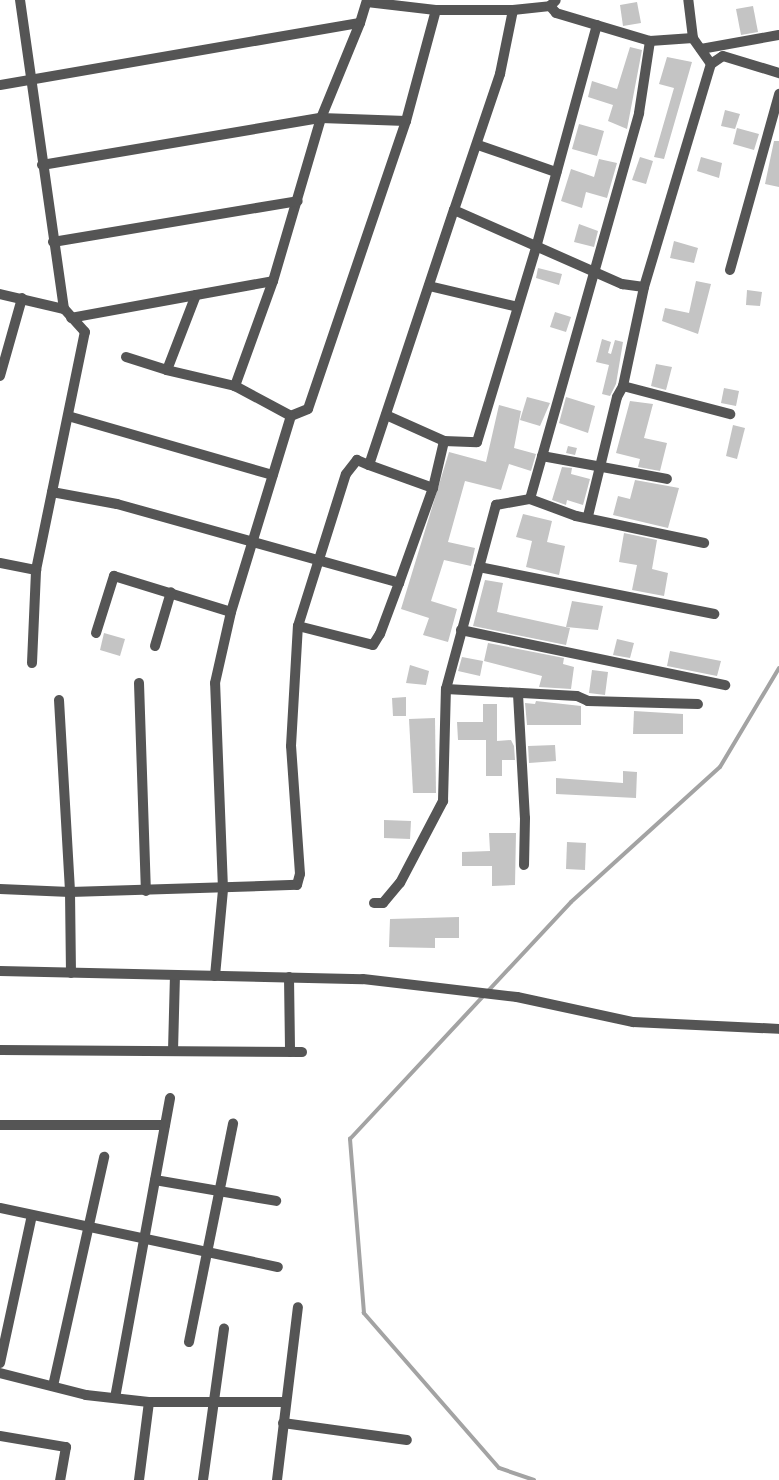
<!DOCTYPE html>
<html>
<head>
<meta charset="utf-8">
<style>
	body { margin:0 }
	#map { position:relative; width:779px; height:1480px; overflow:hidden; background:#fff; font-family:"PT Sans",sans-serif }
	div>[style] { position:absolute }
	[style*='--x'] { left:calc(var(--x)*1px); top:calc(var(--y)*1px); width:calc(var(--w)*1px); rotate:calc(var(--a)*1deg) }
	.stream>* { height:4px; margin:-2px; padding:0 2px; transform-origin:2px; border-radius:2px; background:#a3a3a3 }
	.building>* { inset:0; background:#c4c4c4 }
	.minor>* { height:10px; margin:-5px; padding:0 5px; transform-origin:5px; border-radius:5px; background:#555 }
	.tertiary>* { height:10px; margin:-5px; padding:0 5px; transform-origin:5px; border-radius:5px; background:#555 }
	span { translate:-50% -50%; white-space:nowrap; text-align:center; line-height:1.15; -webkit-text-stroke:5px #fff; paint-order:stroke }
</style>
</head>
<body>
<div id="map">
	<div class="stream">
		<i style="--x:534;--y:1480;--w:37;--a:-161"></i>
		<i style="--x:499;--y:1468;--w:206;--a:-131.1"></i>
		<i style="--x:364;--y:1313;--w:175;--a:-94.6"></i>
		<i style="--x:350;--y:1139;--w:324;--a:-47"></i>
		<i style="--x:571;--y:902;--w:201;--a:-42.2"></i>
		<i style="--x:720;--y:767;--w:115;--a:-59.2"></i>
	</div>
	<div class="building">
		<i style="clip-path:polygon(637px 2px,641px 23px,623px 26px,620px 5px)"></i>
		<i style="clip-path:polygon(753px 6px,758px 32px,741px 35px,736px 9px)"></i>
		<i style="clip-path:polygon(630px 47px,642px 50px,627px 129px,608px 121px,613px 105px,588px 97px,592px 81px,617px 89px)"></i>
		<i style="clip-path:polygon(667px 57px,692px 62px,664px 159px,654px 157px,674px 88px,659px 84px)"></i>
		<i style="clip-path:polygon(725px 110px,740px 114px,735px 129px,721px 126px)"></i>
		<i style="clip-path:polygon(579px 124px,604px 131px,597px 156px,572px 149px)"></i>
		<i style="clip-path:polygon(737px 128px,759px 134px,754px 150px,733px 144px)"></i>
		<i style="clip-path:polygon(774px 141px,779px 141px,779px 187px,765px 184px)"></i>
		<i style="clip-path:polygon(640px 157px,653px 161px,646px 184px,632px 180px)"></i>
		<i style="clip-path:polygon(701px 157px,722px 163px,719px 178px,697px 171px)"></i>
		<i style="clip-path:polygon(599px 159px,617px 163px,607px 198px,586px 192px,582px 208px,561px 201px,571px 169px,594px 177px)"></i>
		<i style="clip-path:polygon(579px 224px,598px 231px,594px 247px,574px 242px)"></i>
		<i style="clip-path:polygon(674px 241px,698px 248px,694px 263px,670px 258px)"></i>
		<i style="clip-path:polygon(538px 268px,562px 274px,559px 285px,536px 278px)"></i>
		<i style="clip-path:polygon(696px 281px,711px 284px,698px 334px,662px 321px,665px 308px,689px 313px)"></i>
		<i style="clip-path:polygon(747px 290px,762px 292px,760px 306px,746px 305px)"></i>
		<i style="clip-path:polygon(555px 312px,571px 317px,566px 332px,550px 327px)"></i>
		<i style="clip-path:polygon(602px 339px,611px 342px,608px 353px,611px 354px,615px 340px,623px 342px,616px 384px,610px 396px,602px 394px,609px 365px,596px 362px)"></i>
		<i style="clip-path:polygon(656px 364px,672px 367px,666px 390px,651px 386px)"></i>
		<i style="clip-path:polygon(724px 388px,739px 391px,736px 406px,721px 403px)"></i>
		<i style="clip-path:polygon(527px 397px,550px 403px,540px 426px,520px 420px)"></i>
		<i style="clip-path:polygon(566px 397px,595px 406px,588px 433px,559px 423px)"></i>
		<i style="clip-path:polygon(630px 401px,653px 404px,644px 438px,667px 443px,660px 471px,638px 467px,640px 459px,616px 453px)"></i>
		<i style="clip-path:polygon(499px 405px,521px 411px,514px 448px,536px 454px,531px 471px,509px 464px,501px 490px,465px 481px,448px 542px,475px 548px,471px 566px,444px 560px,431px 601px,457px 609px,448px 642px,423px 635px,429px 618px,401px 609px,449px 452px,486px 462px)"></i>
		<i style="clip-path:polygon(733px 425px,745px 428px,737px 459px,726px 456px)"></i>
		<i style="clip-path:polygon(568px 446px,577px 448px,575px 455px,566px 453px)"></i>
		<i style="clip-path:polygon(562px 467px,572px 468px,571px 474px,590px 479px,583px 505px,567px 500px,566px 505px,552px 500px)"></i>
		<i style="clip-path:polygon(635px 480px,679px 488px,668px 528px,613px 515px,618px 496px,630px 499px)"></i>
		<i style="clip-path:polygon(523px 514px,552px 521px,547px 542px,565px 546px,559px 575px,526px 567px,532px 541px,516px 537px)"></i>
		<i style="clip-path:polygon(624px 533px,657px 540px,652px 569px,668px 573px,664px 596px,632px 590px,637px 565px,619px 562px)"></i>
		<i style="clip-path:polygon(485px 580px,503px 583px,497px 612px,570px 628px,566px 645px,473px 626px)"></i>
		<i style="clip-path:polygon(572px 601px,603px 606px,598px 630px,566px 627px)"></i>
		<i style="clip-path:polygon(104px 633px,125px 639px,120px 656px,100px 650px)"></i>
		<i style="clip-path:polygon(617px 639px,634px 643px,630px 658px,613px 655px)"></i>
		<i style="clip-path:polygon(488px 643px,564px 658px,563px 664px,574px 667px,571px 689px,539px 687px,542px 676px,484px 661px)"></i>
		<i style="clip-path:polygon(670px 651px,721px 661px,717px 676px,667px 666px)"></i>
		<i style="clip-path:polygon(462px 657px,483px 661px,480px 676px,458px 671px)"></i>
		<i style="clip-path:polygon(410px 665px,429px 671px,426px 685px,406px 683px)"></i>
		<i style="clip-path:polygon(592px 670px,608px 672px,605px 695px,589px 693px)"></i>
		<i style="clip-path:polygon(406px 697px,406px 716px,393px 716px,392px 698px)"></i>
		<i style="clip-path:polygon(536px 701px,581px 706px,581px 725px,527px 725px,525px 703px,535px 704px)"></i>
		<i style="clip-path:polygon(483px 704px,497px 704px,497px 741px,511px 740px,514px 746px,515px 760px,502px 760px,502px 776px,486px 776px,486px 740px,458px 740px,457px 722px,483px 722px)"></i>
		<i style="clip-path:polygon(634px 711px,683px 714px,683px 734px,633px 734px)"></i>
		<i style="clip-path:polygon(435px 718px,436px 793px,413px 793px,409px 719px)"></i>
		<i style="clip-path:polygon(555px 745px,556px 761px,529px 763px,528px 746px)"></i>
		<i style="clip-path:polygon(623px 771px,637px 772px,636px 798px,556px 794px,556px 778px,623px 783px)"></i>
		<i style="clip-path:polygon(384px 820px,411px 821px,410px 839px,384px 838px)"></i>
		<i style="clip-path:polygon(489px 833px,516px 833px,515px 885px,492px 886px,492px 866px,462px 866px,462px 852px,490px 851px)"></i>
		<i style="clip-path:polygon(567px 842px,586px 843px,585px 870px,566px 869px)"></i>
		<i style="clip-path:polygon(459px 917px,459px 938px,435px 938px,435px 948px,389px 947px,390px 919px)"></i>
	</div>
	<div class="minor">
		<i style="--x:367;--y:2;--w:69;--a:6.6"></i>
		<i style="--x:436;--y:10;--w:77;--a:0"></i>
		<i style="--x:513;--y:10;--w:37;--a:-6"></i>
		<i style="--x:550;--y:6;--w:8;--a:-45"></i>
		<i style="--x:550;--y:6;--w:9;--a:49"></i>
		<i style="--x:556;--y:13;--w:98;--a:16.6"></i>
		<i style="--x:650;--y:41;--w:43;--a:-4"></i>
		<i style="--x:360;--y:23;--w:24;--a:-73"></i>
		<i style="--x:701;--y:49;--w:79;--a:-10.2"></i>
		<i style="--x:711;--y:64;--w:14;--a:-34"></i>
		<i style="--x:723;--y:56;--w:59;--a:16.9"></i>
		<i style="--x:0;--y:85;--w:365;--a:-9.8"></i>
		<i style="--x:360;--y:23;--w:103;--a:112.3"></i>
		<i style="--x:321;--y:118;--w:170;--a:106.4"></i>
		<i style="--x:273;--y:281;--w:112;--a:109.9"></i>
		<i style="--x:235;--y:386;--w:70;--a:-166.8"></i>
		<i style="--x:167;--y:370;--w:80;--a:-68.9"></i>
		<i style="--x:196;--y:295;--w:127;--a:169.6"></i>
		<i style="--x:406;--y:121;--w:115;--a:-74.9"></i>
		<i style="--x:478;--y:145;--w:83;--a:19.1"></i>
		<i style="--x:42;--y:165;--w:283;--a:-9.6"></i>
		<i style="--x:321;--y:118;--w:85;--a:2"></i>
		<i style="--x:406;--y:121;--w:304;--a:108.8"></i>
		<i style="--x:308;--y:409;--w:18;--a:158"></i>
		<i style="--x:291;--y:416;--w:64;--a:-151.8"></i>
		<i style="--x:454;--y:210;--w:144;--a:-71.3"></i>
		<i style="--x:500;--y:74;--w:65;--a:-78.5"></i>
		<i style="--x:53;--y:242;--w:248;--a:-9.5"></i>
		<i style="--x:730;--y:270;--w:183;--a:-74.4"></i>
		<i style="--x:429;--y:286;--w:91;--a:13.3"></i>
		<i style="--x:0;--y:294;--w:66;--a:13.2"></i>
		<i style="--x:196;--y:295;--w:78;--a:-10.3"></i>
		<i style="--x:126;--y:357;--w:43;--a:17.6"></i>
		<i style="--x:0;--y:376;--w:81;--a:-74.2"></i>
		<i style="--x:623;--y:386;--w:111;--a:14.7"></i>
		<i style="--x:386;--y:415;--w:64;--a:24.1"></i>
		<i style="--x:444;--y:441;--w:33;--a:2"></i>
		<i style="--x:477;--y:442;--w:207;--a:-73.1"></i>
		<i style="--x:537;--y:244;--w:227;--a:-74.7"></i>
		<i style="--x:68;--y:416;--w:213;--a:16.1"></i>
		<i style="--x:542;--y:456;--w:127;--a:10.4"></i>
		<i style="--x:433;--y:488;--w:48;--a:-76.8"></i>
		<i style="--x:52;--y:492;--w:66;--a:10.5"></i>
		<i style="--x:117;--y:504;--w:293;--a:15.6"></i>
		<i style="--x:399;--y:583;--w:101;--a:-70.3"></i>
		<i style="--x:433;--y:488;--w:68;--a:-160.2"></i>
		<i style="--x:369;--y:465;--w:269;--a:-71.6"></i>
		<i style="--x:454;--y:210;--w:184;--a:23.8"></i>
		<i style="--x:622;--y:284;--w:22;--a:8"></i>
		<i style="--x:644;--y:287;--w:233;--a:-73.3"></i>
		<i style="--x:711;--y:64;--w:32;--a:-125"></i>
		<i style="--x:693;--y:38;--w:38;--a:-97"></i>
		<i style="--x:530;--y:499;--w:401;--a:-74.2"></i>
		<i style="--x:639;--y:113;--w:73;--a:-81.3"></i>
		<i style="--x:588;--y:516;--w:122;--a:-76.3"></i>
		<i style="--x:617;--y:397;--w:13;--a:-61"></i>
		<i style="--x:623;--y:386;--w:101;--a:-78"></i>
		<i style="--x:0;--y:563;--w:37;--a:11"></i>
		<i style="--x:36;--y:570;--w:243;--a:-78.4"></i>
		<i style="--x:85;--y:332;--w:31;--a:-132"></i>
		<i style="--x:64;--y:309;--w:312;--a:-98.1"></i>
		<i style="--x:479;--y:567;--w:240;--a:11.3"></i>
		<i style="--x:298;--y:626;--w:77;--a:14.2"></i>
		<i style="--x:373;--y:645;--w:13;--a:-58"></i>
		<i style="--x:380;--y:634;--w:54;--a:-69.6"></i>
		<i style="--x:461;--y:630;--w:270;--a:11.8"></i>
		<i style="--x:96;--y:633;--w:60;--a:-72.5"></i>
		<i style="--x:114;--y:576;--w:122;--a:17.1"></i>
		<i style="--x:155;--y:646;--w:56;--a:-73.5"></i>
		<i style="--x:32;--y:663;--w:93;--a:-87.5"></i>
		<i style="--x:139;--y:683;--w:208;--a:88.1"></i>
		<i style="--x:446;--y:689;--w:131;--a:3.1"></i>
		<i style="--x:577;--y:696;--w:12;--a:24"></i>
		<i style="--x:588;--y:701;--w:110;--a:1.6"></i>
		<i style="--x:518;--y:694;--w:124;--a:86.8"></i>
		<i style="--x:525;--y:818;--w:47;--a:91.2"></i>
		<i style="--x:59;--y:700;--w:192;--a:86.7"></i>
		<i style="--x:70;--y:892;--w:81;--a:89.3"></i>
		<i style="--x:0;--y:889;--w:70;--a:2.5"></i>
		<i style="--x:70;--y:892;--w:227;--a:-1.8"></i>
		<i style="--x:297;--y:885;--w:11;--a:-75"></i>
		<i style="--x:300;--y:874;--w:128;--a:-94"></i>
		<i style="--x:291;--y:746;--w:120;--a:-86.7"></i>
		<i style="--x:298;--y:626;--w:159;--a:-72.5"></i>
		<i style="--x:346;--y:474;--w:18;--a:-52"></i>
		<i style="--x:357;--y:460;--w:13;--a:23"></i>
		<i style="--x:374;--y:903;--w:9;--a:0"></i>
		<i style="--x:383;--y:903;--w:26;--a:-50"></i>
		<i style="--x:400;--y:883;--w:93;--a:-62.3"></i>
		<i style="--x:443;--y:801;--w:112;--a:-88.5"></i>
		<i style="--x:446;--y:689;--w:191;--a:-74.8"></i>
		<i style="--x:496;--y:505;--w:35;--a:-10"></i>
		<i style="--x:530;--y:499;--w:49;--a:20.3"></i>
		<i style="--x:576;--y:516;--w:131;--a:11.9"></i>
		<i style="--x:215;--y:976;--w:87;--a:-84.7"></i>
		<i style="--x:223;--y:889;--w:206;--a:-92.2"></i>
		<i style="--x:215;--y:683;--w:73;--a:-77.3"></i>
		<i style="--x:231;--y:612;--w:205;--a:-73"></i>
		<i style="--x:289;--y:977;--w:75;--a:89.2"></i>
		<i style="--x:0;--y:1050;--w:302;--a:0.4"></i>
		<i style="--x:173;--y:1051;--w:76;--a:-88.5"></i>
		<i style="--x:0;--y:1125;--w:165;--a:0"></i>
		<i style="--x:155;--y:1180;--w:123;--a:9.8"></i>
		<i style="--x:0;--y:1208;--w:284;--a:12"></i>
		<i style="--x:189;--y:1342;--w:223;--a:-78.6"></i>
		<i style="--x:0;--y:1363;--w:151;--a:-77.8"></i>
		<i style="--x:0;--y:1373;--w:89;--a:14.3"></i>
		<i style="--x:86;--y:1395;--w:63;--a:6.3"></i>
		<i style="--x:149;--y:1402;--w:79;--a:97.3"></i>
		<i style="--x:53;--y:1386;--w:235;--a:-77.4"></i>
		<i style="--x:115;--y:1398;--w:305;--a:-79.6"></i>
		<i style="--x:149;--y:1402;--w:136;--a:0"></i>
		<i style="--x:283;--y:1423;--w:125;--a:7.8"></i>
		<i style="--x:0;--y:1436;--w:67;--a:9.5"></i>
		<i style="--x:66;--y:1447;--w:34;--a:100"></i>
		<i style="--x:203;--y:1480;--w:153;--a:-82.1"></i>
		<i style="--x:277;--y:1480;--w:174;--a:-83.1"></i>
	</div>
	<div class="tertiary">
		<i style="--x:0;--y:971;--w:363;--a:1.3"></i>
		<i style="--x:363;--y:979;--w:155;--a:6.7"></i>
		<i style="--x:517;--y:997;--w:119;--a:12.2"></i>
		<i style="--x:633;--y:1022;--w:146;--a:2.7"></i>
	</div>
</div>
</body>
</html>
